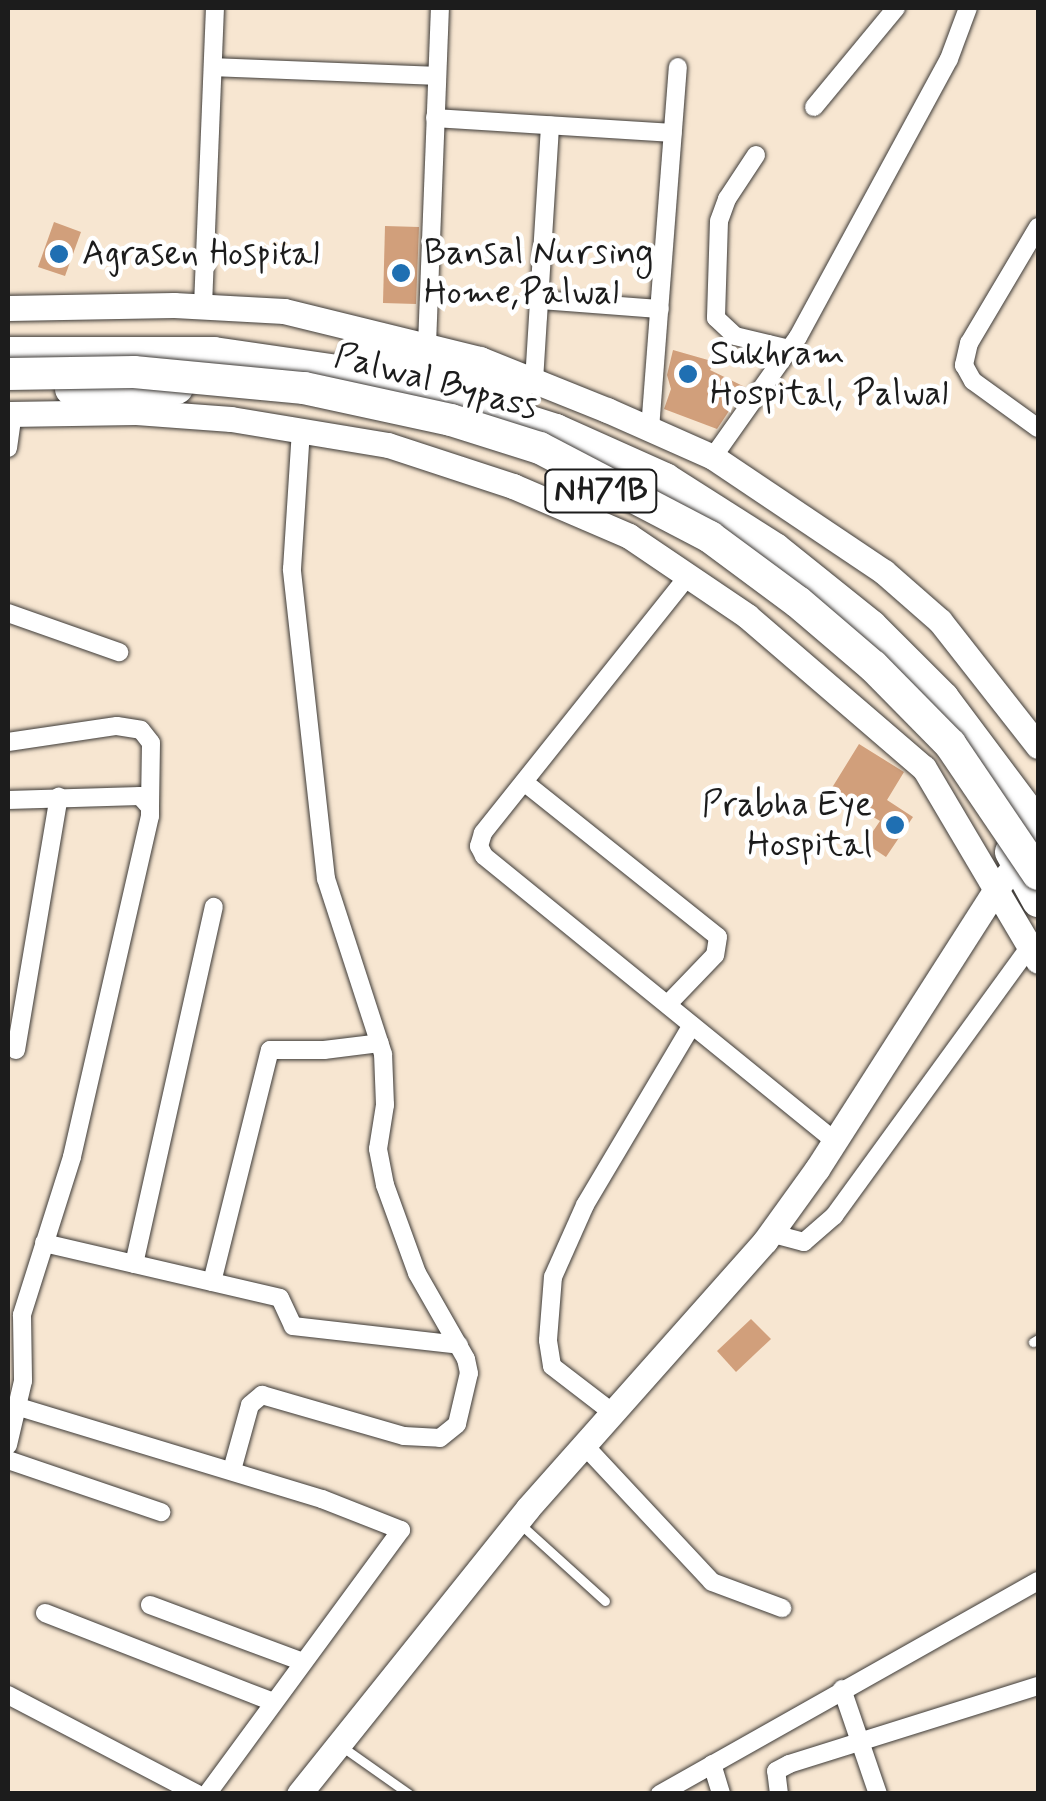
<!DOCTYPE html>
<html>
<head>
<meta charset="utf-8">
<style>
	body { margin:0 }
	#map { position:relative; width:1046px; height:1801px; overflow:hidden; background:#f7e6d1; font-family:Mynerve,sans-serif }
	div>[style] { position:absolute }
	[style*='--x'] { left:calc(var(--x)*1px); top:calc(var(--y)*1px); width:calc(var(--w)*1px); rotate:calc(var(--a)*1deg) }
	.building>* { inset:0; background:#d19f7b }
	.roads { filter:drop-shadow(0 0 2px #3d3a37) drop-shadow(0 0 2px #3d3a37) }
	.lane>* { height:9px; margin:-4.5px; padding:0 4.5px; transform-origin:4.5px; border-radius:4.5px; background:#fff }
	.street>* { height:18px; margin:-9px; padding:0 9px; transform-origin:9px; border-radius:9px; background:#fff }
	.secondary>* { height:25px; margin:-12.5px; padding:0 12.5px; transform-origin:12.5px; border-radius:12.5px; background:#fff }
	.highway>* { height:32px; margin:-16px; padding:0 16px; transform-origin:16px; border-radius:16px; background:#fff }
	.bridges { filter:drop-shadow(0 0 2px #3d3a37) drop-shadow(0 0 2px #3d3a37) }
	.highway-bridge>* { height:32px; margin:-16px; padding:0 16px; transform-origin:16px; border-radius:16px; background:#fff }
	.dots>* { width:28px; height:28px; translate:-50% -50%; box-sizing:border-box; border:5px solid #fff; border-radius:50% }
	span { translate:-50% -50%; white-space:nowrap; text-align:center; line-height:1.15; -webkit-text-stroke:9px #fff; paint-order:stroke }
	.shield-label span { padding:2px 8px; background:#fff; border:2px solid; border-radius:8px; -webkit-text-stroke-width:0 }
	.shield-label { font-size:32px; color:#1c1c1c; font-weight:700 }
	.poi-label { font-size:35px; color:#1c1c1c }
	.left { translate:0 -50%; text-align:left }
	.right { translate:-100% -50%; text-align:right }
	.street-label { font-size:35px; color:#1c1c1c }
	.frame { position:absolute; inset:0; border:10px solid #1c1c1c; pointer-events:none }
</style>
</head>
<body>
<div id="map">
	<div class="building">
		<i style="clip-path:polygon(54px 222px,81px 232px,65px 276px,38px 267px)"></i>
		<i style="clip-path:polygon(385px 226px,419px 227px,416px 304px,383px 303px)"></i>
		<i style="clip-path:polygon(673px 350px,715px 362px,710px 370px,745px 387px,717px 429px,664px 409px,671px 389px,667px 375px)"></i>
		<i style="clip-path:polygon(859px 744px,904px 772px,887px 800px,913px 817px,886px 857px,865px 843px,880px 821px,830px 791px)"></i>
		<i style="clip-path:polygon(751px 1319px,771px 1339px,736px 1372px,717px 1351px)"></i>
	</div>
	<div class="roads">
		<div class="lane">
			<i style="--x:1033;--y:1342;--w:6;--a:-31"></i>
			<i style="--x:519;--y:1523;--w:116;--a:42.2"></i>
			<i style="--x:341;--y:1746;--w:83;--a:35.2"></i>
		</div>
		<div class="street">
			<i style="--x:213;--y:67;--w:224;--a:2.3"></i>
			<i style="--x:814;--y:107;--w:129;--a:-50.4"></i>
			<i style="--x:435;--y:118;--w:238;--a:3.6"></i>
			<i style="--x:756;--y:155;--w:53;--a:123.4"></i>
			<i style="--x:727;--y:199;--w:23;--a:110"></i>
			<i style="--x:719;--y:221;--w:97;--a:91.8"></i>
			<i style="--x:716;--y:318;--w:26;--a:43"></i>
			<i style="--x:735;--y:336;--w:56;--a:13.5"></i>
			<i style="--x:1038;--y:227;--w:135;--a:120.7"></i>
			<i style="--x:969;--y:343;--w:23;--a:103"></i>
			<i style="--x:964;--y:365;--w:18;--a:61"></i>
			<i style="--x:973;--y:381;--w:80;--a:35.9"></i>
			<i style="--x:540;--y:300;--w:120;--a:4.3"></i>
			<i style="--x:203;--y:306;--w:298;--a:-87.7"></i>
			<i style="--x:427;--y:345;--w:337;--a:-87.8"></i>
			<i style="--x:534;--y:381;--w:256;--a:-86.4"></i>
			<i style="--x:650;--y:429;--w:363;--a:-85.6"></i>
			<i style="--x:8;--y:448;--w:34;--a:-82"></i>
			<i style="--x:713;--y:457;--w:147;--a:-54.7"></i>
			<i style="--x:798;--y:337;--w:316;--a:-61.5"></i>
			<i style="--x:949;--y:59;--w:54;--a:-69.6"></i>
			<i style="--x:688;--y:576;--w:329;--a:128.6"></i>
			<i style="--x:483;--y:833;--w:14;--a:107"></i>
			<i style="--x:479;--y:846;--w:11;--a:63"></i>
			<i style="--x:484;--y:856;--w:452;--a:39.1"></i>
			<i style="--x:8;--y:613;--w:118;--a:19.4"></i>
			<i style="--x:8;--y:742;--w:110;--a:-8.4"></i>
			<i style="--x:117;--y:726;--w:24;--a:9"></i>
			<i style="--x:141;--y:730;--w:16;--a:52"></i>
			<i style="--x:151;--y:743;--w:64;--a:90.9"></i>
			<i style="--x:524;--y:782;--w:248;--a:38.6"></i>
			<i style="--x:718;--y:937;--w:18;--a:99"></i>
			<i style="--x:715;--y:955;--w:68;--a:133.8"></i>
			<i style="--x:8;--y:800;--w:132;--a:-1.7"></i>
			<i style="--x:140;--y:796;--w:15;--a:48"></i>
			<i style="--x:150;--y:807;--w:9;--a:90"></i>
			<i style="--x:150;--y:816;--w:350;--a:102.9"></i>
			<i style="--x:72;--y:1157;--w:166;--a:107.6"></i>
			<i style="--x:22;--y:1315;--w:66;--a:89.1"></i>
			<i style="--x:23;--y:1381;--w:66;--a:103.2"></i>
			<i style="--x:16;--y:1050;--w:257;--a:-80.4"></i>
			<i style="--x:770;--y:1233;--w:35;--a:15"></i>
			<i style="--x:804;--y:1242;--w:40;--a:-41"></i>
			<i style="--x:834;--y:1216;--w:334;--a:-54"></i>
			<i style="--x:44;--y:1243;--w:242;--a:13.1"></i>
			<i style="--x:280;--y:1298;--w:31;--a:65"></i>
			<i style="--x:293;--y:1326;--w:167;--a:6.5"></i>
			<i style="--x:134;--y:1264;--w:366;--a:-77.4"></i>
			<i style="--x:212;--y:1282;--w:239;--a:-76"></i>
			<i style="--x:270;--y:1050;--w:54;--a:0"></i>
			<i style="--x:324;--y:1050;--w:56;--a:-7.1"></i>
			<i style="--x:19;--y:1407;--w:317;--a:16.9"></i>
			<i style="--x:322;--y:1499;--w:85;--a:21.4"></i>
			<i style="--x:401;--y:1530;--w:328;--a:126.3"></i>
			<i style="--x:613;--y:1413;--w:77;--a:-142.4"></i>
			<i style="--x:552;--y:1366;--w:26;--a:-99"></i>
			<i style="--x:548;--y:1340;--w:63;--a:-85.5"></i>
			<i style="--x:553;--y:1277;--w:79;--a:-66"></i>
			<i style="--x:585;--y:1205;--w:209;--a:-59.3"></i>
			<i style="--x:584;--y:1445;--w:187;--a:46.9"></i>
			<i style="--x:712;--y:1582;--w:75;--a:20.4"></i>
			<i style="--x:8;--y:1460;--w:162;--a:18.8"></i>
			<i style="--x:232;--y:1470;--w:67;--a:-74.5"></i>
			<i style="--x:250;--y:1405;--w:16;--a:-40"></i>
			<i style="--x:262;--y:1395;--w:148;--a:16.1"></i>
			<i style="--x:404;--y:1436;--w:36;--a:3"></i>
			<i style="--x:440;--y:1438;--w:22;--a:-39"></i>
			<i style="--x:457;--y:1424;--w:52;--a:-76.8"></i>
			<i style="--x:469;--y:1373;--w:14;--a:-102"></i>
			<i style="--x:466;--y:1359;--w:99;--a:-119.7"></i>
			<i style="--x:417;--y:1273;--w:94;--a:-110"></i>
			<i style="--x:385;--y:1185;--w:37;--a:-101"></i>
			<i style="--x:378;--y:1149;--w:45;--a:-81"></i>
			<i style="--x:385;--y:1105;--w:51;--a:-92.2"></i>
			<i style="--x:383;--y:1054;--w:184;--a:-108"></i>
			<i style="--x:326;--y:879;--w:312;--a:-96.3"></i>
			<i style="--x:292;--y:569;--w:138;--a:-86.3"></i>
			<i style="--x:150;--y:1605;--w:163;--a:20.4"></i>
			<i style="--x:45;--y:1613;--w:245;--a:21.3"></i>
			<i style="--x:842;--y:1689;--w:111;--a:71.1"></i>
			<i style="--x:8;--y:1695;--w:213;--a:27.6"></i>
			<i style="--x:712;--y:1764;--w:31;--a:73"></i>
			<i style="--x:660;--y:1794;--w:434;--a:-29.4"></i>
			<i style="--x:779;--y:1794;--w:23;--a:-97"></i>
			<i style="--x:776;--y:1771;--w:15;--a:-28"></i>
			<i style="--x:789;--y:1764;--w:261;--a:-17.4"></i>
		</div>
		<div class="secondary">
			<i style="--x:8;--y:308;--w:166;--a:-1"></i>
			<i style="--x:174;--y:305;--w:110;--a:3.1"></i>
			<i style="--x:284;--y:311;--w:202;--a:13.8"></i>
			<i style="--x:480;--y:359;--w:137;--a:21.9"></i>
			<i style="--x:607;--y:410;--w:116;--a:23.9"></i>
			<i style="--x:713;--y:457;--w:206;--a:33.9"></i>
			<i style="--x:884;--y:572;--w:74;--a:41.2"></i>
			<i style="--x:940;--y:621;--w:159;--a:51.9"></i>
			<i style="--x:8;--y:414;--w:128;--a:-0.9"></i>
			<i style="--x:136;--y:412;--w:95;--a:4.2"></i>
			<i style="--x:231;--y:419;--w:159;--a:9.4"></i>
			<i style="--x:388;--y:445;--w:132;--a:18.2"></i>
			<i style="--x:513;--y:486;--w:126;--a:23.3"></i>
			<i style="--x:629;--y:536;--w:143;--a:34.1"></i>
			<i style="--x:747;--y:616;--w:233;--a:40.7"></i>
			<i style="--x:924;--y:768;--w:224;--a:59.4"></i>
			<i style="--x:299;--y:1794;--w:366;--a:-51.3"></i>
			<i style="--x:528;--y:1508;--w:357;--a:-48.4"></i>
			<i style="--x:765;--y:1241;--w:89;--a:-54.2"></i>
			<i style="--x:817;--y:1169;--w:332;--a:-57.4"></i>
			<i style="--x:996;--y:889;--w:67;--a:-51.1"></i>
		</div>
		<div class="highway">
			<i style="--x:8;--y:353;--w:206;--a:0"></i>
			<i style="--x:214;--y:353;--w:125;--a:8.3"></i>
			<i style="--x:338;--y:371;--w:117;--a:12.8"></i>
			<i style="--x:452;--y:397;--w:109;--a:17.6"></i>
			<i style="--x:556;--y:430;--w:120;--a:24.2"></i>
			<i style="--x:665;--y:479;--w:130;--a:32.5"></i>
			<i style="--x:775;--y:549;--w:123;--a:38.7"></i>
			<i style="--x:871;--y:626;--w:102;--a:45"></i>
			<i style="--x:943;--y:698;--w:159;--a:53.2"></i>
			<i style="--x:355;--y:354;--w:116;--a:11.9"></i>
			<i style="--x:469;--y:378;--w:50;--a:19.9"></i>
			<i style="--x:71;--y:389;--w:106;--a:-0.5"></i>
			<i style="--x:1011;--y:852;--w:56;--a:61.1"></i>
		</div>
	</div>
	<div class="bridges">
		<div class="highway-bridge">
			<i style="--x:8;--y:374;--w:126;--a:-0.9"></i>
			<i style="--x:134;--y:372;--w:171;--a:5.4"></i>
			<i style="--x:304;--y:388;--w:150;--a:12.3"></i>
			<i style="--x:451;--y:420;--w:93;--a:17.5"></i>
			<i style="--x:540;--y:448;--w:192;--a:27.6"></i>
			<i style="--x:710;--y:537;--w:109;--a:36.5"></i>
			<i style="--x:798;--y:602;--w:99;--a:40.5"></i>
			<i style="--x:873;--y:666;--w:110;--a:45.4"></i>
			<i style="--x:950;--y:744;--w:157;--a:55.9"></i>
		</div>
	</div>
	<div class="dots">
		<i style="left:59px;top:254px;background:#1f6fb2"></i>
		<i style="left:401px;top:273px;background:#1f6fb2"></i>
		<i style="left:688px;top:374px;background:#1f6fb2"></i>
		<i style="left:895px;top:825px;background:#1f6fb2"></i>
	</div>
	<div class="shield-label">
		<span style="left:601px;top:491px">NH71B</span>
	</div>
	<div class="poi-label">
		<span class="left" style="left:424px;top:273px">Bansal Nursing<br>Home,Palwal</span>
		<span class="left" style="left:82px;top:254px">Agrasen Hospital</span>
		<span class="left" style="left:710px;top:374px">Sukhram<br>Hospital, Palwal</span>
		<span class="right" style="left:872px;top:825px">Prabha Eye<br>Hospital</span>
	</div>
	<div class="street-label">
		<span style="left:436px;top:382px;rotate:15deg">Palwal Bypass</span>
	</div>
	<div class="frame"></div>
</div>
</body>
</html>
